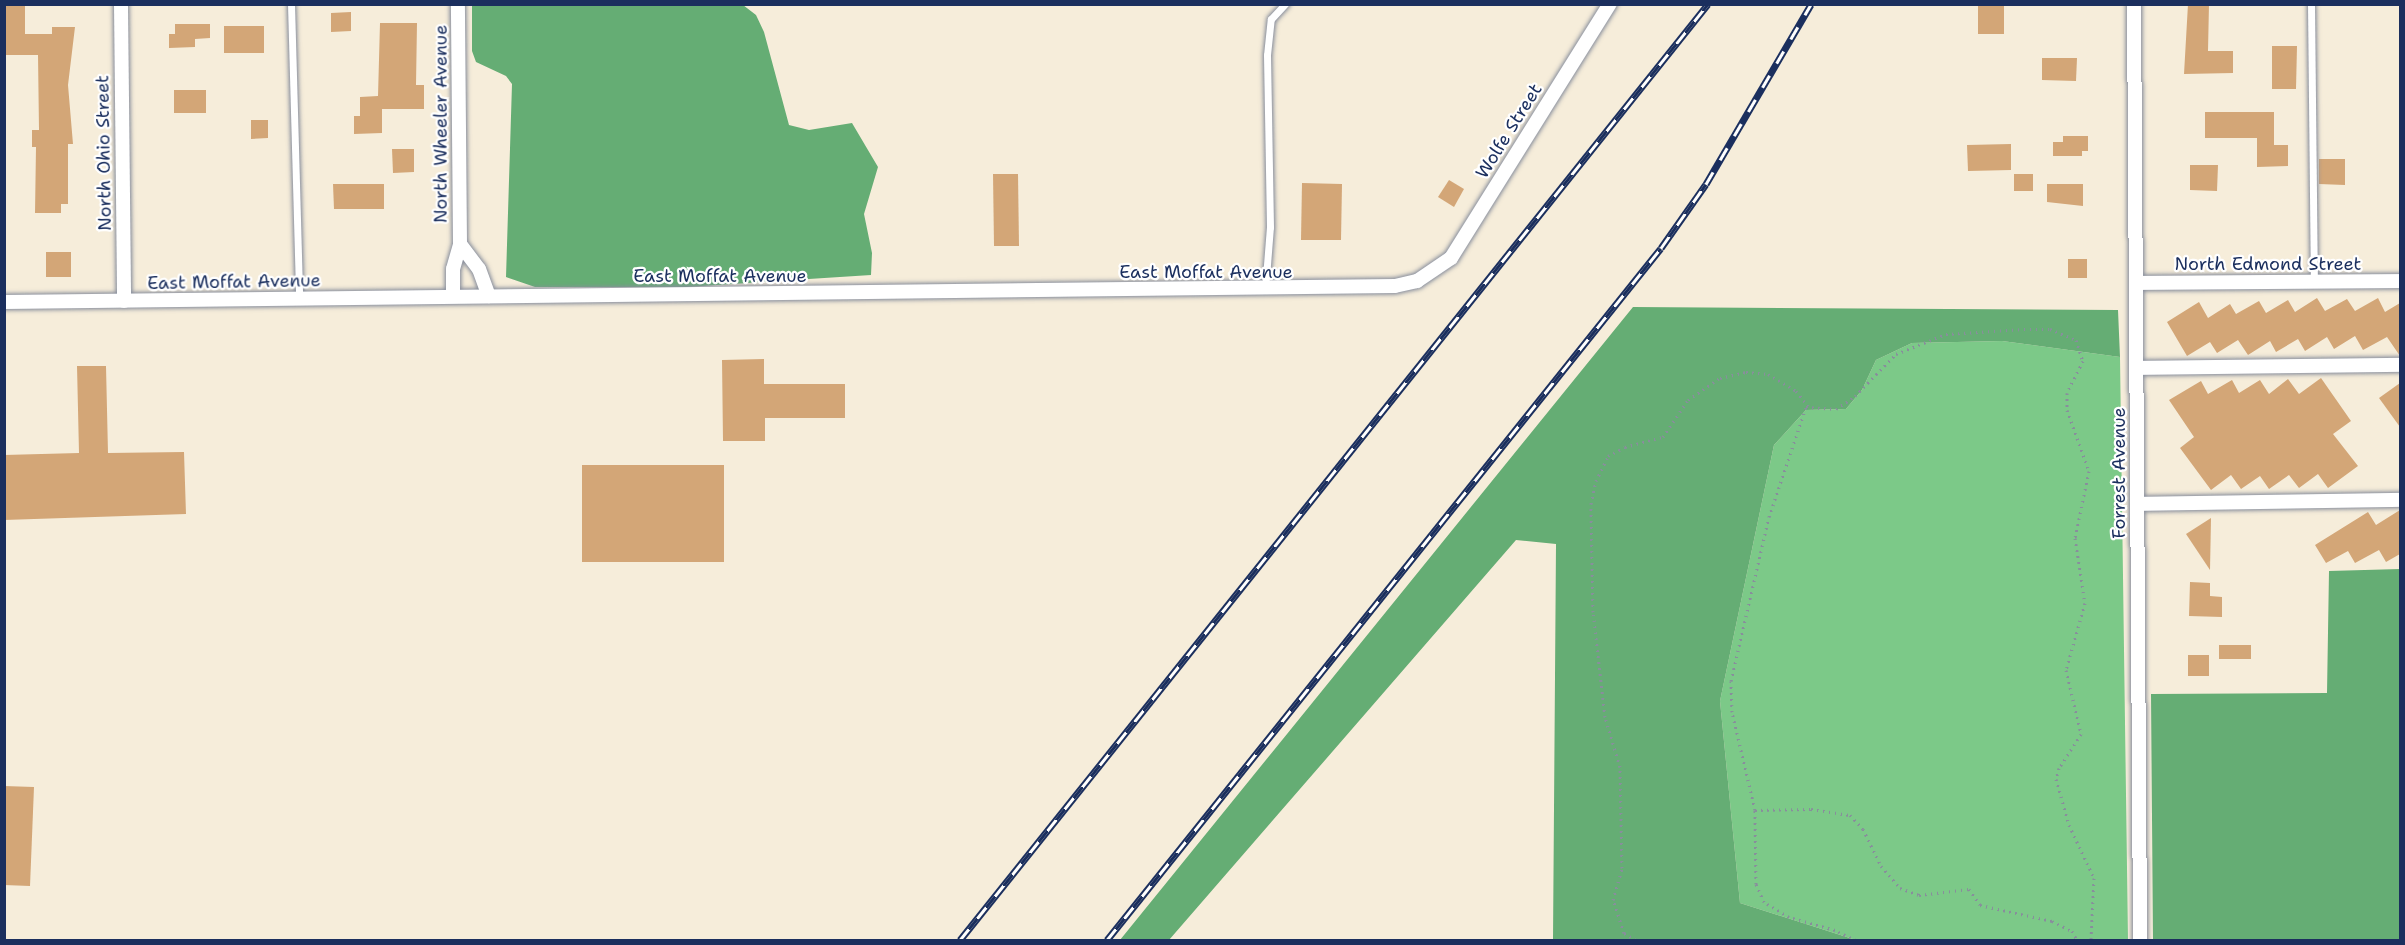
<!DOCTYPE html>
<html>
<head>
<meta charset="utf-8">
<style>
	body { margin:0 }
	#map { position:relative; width:2405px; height:945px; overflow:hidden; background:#f6edda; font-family:"Shantell Sans",sans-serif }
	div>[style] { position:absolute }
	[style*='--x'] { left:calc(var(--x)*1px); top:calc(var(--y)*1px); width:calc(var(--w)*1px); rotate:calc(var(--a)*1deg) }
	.green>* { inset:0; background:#7cc988 }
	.forest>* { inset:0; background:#65ad74 }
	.building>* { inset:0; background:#d3a677 }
	.path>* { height:3px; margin-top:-1.5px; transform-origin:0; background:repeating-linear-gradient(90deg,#888e9c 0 1.5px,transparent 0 6px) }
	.roads { filter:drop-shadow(0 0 2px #888e9c) drop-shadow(0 0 2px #888e9c) }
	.service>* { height:7px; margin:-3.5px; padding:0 3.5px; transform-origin:3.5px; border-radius:3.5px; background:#fff }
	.minor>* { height:14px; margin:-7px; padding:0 7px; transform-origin:7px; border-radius:7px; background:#fff }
	.rail>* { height:7px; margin-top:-3.5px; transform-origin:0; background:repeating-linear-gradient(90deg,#fff 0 14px,#1b2f5e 0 28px); box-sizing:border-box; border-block:2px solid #1b2f5e }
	span { translate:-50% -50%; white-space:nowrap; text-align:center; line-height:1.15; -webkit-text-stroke:4.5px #fff; paint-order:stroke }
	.street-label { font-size:18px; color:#1b2f5e }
	.frame { position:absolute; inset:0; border:6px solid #1b2f5e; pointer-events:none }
</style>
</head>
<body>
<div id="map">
	<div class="green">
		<i style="clip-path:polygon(2002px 341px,2120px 357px,2128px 940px,1856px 940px,1740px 903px,1720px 701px,1774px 445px,1806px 410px,1846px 409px,1862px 390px,1876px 360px,1912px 343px)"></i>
	</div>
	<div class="forest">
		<i style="clip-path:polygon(472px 5px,743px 5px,756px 15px,764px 32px,789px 125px,809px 130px,852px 123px,878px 167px,864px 214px,872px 253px,871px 275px,687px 287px,535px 287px,506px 277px,512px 84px,506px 76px,476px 62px,472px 51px)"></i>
		<i style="clip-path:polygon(1633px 307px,2118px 310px,2120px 357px,2002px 341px,1912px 343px,1876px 360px,1862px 390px,1846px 409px,1806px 410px,1774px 445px,1720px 701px,1740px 903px,1856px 940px,1553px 940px,1556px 544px,1516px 540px,1169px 940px,1120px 940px)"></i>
		<i style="clip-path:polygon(2400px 569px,2400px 940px,2153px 940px,2151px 694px,2327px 693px,2329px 571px)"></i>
	</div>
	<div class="building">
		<i style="clip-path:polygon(4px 4px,25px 4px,25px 34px,52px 34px,52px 27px,75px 27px,68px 85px,73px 144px,68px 144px,68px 204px,61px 204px,61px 213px,35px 213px,36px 147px,32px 147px,32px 130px,39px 130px,38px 55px,4px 55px)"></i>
		<i style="clip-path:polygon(1978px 4px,2004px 4px,2004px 34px,1978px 34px)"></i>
		<i style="clip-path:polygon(2188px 4px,2209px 4px,2208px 51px,2233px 51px,2233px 73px,2184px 74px)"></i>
		<i style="clip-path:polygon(351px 12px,351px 31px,331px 32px,331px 13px)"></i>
		<i style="clip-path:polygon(380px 23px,417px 23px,416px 85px,424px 85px,424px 109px,382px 109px,382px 133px,354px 134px,354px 116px,360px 116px,360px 97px,378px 96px)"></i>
		<i style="clip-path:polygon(175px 24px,210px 24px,210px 38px,195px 39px,195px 47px,169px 48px,169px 34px,175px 34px)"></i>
		<i style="clip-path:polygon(224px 26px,264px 26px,264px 53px,224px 53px)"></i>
		<i style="clip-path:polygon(2272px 46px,2297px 46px,2296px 89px,2272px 89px)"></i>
		<i style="clip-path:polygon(2042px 58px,2077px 58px,2076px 81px,2042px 80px)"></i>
		<i style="clip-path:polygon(174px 90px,206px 90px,206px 113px,174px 113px)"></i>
		<i style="clip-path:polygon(2205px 112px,2274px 112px,2274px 145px,2288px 145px,2288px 166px,2257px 167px,2257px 138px,2205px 138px)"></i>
		<i style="clip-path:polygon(251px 120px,268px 120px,268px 138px,251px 139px)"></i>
		<i style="clip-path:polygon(2063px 136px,2088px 136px,2088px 151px,2082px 151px,2082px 156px,2053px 156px,2053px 142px,2063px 142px)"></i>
		<i style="clip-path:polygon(2011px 144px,2011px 170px,1968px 171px,1967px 145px)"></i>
		<i style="clip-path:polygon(392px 149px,414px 149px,414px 172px,393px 173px)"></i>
		<i style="clip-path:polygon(2319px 159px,2345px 159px,2345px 185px,2319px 184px)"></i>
		<i style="clip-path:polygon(2190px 165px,2218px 165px,2217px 191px,2190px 190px)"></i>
		<i style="clip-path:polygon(993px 174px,1018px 174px,1019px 246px,994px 246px)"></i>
		<i style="clip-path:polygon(2014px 174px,2033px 174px,2033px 191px,2014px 191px)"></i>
		<i style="clip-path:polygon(1449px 180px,1464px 189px,1454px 207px,1438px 197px)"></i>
		<i style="clip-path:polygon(1302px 183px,1342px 184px,1341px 240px,1301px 240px)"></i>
		<i style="clip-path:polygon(333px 184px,384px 184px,384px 209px,334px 209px)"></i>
		<i style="clip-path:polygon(2047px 184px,2083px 184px,2083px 206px,2047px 202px)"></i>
		<i style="clip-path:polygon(46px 252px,71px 252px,71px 277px,46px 277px)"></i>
		<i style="clip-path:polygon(2068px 259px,2087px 259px,2087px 278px,2068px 278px)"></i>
		<i style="clip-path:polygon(2317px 298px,2325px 311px,2347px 299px,2355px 311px,2378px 298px,2385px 312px,2400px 303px,2400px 356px,2387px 337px,2363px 350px,2355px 336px,2334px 349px,2327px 337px,2305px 351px,2298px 339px,2276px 352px,2270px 341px,2248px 355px,2238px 340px,2217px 353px,2210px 342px,2187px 356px,2167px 322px,2199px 302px,2208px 318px,2230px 304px,2236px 314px,2259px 301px,2266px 313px,2288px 300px,2295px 312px)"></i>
		<i style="clip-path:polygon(764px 359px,764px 384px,845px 384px,845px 418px,765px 418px,765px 441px,723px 441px,722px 360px)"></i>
		<i style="clip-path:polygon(77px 366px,106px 366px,108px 453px,184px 452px,186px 514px,4px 520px,4px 455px,79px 453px)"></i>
		<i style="clip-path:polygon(2321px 378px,2351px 421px,2333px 434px,2358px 466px,2328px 488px,2318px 474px,2299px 488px,2289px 475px,2269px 489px,2260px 476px,2241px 489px,2231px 475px,2211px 490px,2180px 448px,2194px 437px,2169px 400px,2201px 381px,2208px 394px,2232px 380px,2239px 393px,2260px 380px,2269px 394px,2288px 379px,2299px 394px)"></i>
		<i style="clip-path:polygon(2400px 383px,2400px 427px,2379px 398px)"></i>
		<i style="clip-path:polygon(582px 465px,724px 465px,724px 562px,582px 562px)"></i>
		<i style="clip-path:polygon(2400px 510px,2400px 554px,2386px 562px,2379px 550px,2355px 563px,2348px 551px,2326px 563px,2315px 545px,2368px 512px,2376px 525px)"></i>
		<i style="clip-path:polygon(2211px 518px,2210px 570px,2186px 534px)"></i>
		<i style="clip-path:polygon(2190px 582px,2210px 583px,2210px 596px,2222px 597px,2222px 617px,2189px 616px)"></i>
		<i style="clip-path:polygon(2219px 645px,2251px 645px,2251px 659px,2219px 659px)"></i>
		<i style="clip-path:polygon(2188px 655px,2209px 655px,2209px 676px,2188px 676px)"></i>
		<i style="clip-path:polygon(4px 786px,34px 787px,30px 886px,4px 885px)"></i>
	</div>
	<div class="path">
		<i style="--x:1755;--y:810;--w:56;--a:-1"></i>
		<i style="--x:1811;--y:809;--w:39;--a:9"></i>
		<i style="--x:1850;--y:815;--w:19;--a:47"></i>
		<i style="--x:1863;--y:829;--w:41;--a:64.1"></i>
		<i style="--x:1881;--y:866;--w:29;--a:49"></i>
		<i style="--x:1900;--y:888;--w:20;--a:20"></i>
		<i style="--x:1919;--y:895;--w:50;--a:-6.8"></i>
		<i style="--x:1969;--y:889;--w:19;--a:55"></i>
		<i style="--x:1980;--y:905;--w:74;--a:12.5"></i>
		<i style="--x:2052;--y:921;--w:22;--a:27"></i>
		<i style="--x:2072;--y:931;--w:10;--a:61"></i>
		<i style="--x:1636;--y:940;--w:14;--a:-150"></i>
		<i style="--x:1624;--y:933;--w:35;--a:-108"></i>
		<i style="--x:1613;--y:900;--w:33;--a:-74"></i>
		<i style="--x:1622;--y:868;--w:101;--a:-91.1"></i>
		<i style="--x:1620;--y:767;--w:52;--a:-106.7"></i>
		<i style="--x:1605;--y:717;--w:106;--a:-96.5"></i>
		<i style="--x:1593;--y:612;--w:108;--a:-91.1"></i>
		<i style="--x:1591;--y:504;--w:24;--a:-78"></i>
		<i style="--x:1596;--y:481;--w:28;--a:-64"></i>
		<i style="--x:1608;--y:456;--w:19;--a:-28"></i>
		<i style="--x:1625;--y:447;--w:39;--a:-15"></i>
		<i style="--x:1663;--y:437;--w:45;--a:-56"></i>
		<i style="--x:1688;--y:400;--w:39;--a:-35"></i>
		<i style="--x:1720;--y:378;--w:27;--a:-13"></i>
		<i style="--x:1746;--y:372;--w:22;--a:5"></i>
		<i style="--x:1768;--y:374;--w:33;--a:31"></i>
		<i style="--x:1796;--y:391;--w:21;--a:51"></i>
		<i style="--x:1856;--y:940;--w:23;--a:-155"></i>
		<i style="--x:1835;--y:930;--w:48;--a:-164.2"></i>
		<i style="--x:1789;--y:917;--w:29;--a:-149"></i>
		<i style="--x:1764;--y:902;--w:20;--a:-114"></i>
		<i style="--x:1756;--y:884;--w:74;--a:-90.8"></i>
		<i style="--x:1755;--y:810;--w:101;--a:-103.2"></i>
		<i style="--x:1732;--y:712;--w:31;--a:-92"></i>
		<i style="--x:1731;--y:681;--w:168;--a:-77"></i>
		<i style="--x:1769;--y:517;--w:116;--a:-71.4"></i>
		<i style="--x:1806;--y:407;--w:30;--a:4"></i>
		<i style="--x:1836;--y:409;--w:23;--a:-34"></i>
		<i style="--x:1855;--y:396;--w:59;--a:-45.7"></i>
		<i style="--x:1896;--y:354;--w:54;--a:-21.8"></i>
		<i style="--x:1946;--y:334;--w:78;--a:-3.7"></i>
		<i style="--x:2024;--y:329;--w:26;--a:0"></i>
		<i style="--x:2050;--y:329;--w:28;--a:23"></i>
		<i style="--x:2076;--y:340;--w:22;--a:72"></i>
		<i style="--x:2083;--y:361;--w:36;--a:117"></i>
		<i style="--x:2067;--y:393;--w:17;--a:90"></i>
		<i style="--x:2067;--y:410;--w:65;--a:70.2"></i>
		<i style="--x:2089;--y:471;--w:68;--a:101.8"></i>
		<i style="--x:2075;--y:538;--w:66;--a:81.3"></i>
		<i style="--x:2085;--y:603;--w:70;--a:105.8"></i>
		<i style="--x:2066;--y:670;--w:66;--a:76.8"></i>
		<i style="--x:2081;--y:734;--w:40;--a:122.9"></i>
		<i style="--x:2059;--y:768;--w:11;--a:105"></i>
		<i style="--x:2056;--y:779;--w:48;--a:74.2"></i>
		<i style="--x:2069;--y:825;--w:59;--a:64.7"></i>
		<i style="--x:2094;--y:878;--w:62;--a:92.8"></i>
	</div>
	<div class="roads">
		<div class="service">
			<i style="--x:291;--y:4;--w:295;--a:88.4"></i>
			<i style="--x:2311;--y:4;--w:278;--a:89.4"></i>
			<i style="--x:1265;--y:290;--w:63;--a:-85.5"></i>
			<i style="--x:1270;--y:227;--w:172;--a:-91"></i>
			<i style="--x:1267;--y:55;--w:36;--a:-84"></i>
			<i style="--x:1271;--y:19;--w:21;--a:-47"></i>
		</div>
		<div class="minor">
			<i style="--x:121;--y:4;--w:297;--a:89.4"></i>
			<i style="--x:2134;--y:4;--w:936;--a:89.63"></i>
			<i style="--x:460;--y:244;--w:31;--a:53"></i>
			<i style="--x:479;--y:269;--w:29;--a:70"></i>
			<i style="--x:2136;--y:283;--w:264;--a:-0.4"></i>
			<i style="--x:453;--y:296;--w:27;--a:-90"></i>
			<i style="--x:453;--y:269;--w:26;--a:-74"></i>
			<i style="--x:460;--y:244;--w:240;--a:-90.5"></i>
			<i style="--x:4;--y:302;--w:1391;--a:-0.66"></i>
			<i style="--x:1395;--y:286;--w:23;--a:-13"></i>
			<i style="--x:1417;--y:281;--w:41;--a:-34.1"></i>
			<i style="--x:1451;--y:258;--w:300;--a:-58"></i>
			<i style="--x:2137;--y:368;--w:263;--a:-0.7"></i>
			<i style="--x:2137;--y:504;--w:263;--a:-0.9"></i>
		</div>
	</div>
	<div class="rail">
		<i style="--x:960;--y:940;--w:1198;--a:-51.37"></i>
		<i style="--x:1107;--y:940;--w:886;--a:-51.32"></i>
		<i style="--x:1661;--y:248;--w:78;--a:-54.9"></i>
		<i style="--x:1706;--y:184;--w:208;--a:-59.7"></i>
	</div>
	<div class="street-label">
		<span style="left:441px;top:124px;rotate:-90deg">North Wheeler Avenue</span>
		<span style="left:1509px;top:131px;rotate:-58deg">Wolfe Street</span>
		<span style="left:104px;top:153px;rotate:-91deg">North Ohio Street</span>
		<span style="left:2268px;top:264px">North Edmond Street</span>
		<span style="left:1206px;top:272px">East Moffat Avenue</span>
		<span style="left:720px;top:276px">East Moffat Avenue</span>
		<span style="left:234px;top:282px;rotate:-1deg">East Moffat Avenue</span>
		<span style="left:2119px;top:473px;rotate:-90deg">Forrest Avenue</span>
	</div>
	<div class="frame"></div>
</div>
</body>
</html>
